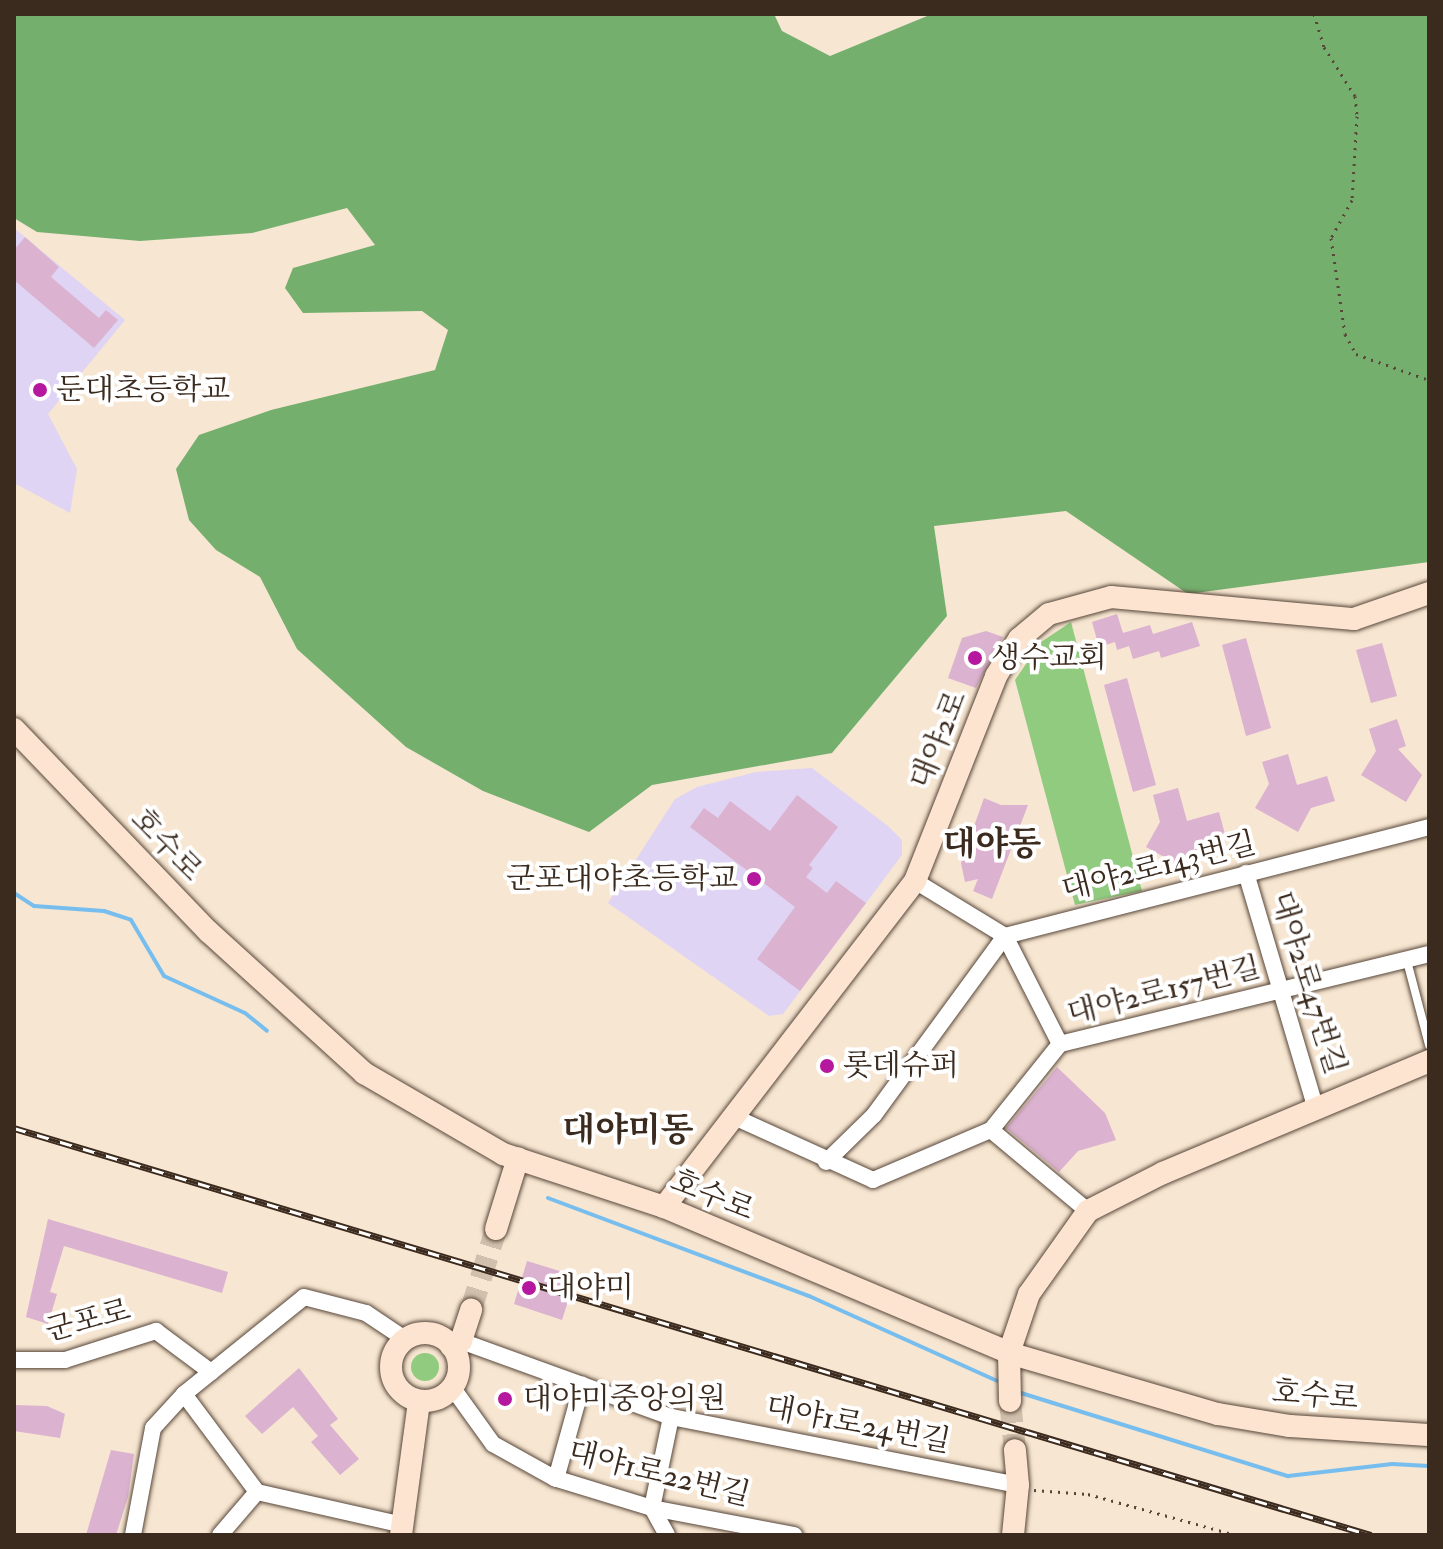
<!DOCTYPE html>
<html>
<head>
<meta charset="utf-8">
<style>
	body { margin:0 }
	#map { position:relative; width:1443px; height:1549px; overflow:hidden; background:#f7e6d1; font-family:"IM FELL Double Pica","Noto Serif KR",serif }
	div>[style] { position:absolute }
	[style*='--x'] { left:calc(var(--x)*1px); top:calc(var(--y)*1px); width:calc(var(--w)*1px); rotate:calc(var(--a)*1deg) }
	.built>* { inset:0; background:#e0d4f4 }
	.green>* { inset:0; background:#91cb80 }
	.round { border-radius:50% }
	.forest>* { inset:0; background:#74af6e }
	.stream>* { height:4px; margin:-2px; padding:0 2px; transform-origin:2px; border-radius:2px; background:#77beee }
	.building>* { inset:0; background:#dbb2cf }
	.secondary-tunnel>* { height:22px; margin-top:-11px; transform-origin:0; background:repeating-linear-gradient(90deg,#d1c0ad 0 22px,transparent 0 33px) }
	.path>* { height:3px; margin-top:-1.5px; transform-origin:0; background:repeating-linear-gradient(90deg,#574639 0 2px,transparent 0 8px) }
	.roads { filter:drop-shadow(0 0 2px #574639) drop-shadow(0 0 2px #574639) }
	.lane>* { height:8px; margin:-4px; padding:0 4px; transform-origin:4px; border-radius:4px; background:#fff }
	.street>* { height:16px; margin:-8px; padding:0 8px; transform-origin:8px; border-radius:8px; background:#fff }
	.secondary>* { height:22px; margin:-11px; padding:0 11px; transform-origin:11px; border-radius:11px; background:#fde4d1 }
	.secondary>.ring { margin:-11px; padding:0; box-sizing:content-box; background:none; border:22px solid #fde4d1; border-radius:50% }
	.rail>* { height:7px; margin-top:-3.5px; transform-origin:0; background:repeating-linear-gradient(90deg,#fff 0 12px,#3b2a1e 0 24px); box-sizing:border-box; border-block:2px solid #3b2a1e }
	.dots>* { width:22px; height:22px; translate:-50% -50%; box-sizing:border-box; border:4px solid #fff; border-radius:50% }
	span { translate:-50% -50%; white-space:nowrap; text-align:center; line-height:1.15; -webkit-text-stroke:8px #fff; paint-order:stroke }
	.poi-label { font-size:30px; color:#3b2a1e }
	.left { translate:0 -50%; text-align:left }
	.right { translate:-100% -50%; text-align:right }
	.street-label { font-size:30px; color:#3b2a1e }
	.quarter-label { font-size:34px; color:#3b2a1e; font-weight:700 }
	.frame { position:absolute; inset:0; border:16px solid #3b2a1e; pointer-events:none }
</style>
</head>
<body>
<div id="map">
	<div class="built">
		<i style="clip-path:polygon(14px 228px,125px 320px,48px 414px,77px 469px,70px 513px,14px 483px)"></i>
		<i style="clip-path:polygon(812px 768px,888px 826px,902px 840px,902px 855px,783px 1014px,769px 1016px,608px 903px,675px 799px,697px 787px,756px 772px)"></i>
	</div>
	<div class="green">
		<i style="clip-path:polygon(1071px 622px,1142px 891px,1075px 905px,1015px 680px,1041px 642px)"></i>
		<i class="round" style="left:411px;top:1353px;width:28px;height:28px"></i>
	</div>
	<div class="forest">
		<i style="clip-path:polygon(14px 14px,774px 14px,782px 31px,830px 56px,932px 14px,1429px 14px,1429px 562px,1188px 594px,1066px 511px,934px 526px,947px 616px,832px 753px,652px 785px,589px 832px,483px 791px,406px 747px,297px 649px,260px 577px,216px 550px,189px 520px,176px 469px,199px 435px,271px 410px,435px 370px,448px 330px,422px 311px,303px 313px,285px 288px,293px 268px,375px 245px,347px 208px,252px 233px,140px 241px,37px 232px,14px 218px)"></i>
	</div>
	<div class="stream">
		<i style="--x:14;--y:893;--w:24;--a:33"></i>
		<i style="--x:34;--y:906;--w:70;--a:4.1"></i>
		<i style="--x:104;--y:911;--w:28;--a:18"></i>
		<i style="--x:131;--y:920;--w:65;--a:59.5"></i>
		<i style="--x:164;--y:976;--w:89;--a:24.6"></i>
		<i style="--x:245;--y:1013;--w:28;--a:39"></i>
		<i style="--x:548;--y:1198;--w:279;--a:20.6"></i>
		<i style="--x:809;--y:1296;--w:206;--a:24.3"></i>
		<i style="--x:1021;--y:1393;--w:280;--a:17.3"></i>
		<i style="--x:1288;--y:1476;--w:105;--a:-6.6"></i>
		<i style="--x:1392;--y:1464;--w:37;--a:3"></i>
	</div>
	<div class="building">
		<i style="clip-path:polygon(25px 237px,59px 267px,51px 277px,99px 318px,106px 310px,118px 320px,94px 348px,14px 280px,14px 250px)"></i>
		<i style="clip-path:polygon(1117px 614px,1123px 633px,1150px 625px,1153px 634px,1192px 622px,1200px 646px,1161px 658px,1159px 651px,1133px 659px,1129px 646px,1117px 650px,1115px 642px,1099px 647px,1092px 622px)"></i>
		<i style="clip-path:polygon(986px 631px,1003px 637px,976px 688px,948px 678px,962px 638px)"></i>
		<i style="clip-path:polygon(1246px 638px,1271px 728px,1246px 736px,1222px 645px)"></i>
		<i style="clip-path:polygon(1382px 643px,1397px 696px,1371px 703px,1356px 650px)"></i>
		<i style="clip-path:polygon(1127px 678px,1156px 785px,1133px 792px,1104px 685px)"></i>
		<i style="clip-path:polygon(1397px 719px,1406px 746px,1398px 749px,1422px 775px,1406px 802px,1361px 775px,1376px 751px,1369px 729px)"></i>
		<i style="clip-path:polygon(1288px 754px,1297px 785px,1327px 776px,1335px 801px,1311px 808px,1298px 832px,1255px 808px,1269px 784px,1262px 762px)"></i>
		<i style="clip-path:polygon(1178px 788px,1187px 821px,1219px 812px,1226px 838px,1199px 845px,1186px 869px,1146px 847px,1160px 822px,1153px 795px)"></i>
		<i style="clip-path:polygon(797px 795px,838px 827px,809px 865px,813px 868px,806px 877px,827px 893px,836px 881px,866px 903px,800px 991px,757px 959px,795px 907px,690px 827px,704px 808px,718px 818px,730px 801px,770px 831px)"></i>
		<i style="clip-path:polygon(984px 798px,1001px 805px,1028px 805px,992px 899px,973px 891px,978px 879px,965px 882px,961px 863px)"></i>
		<i style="clip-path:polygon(1057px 1067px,1105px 1113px,1116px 1140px,1078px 1151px,1059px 1172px,1006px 1128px)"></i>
		<i style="clip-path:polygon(48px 1219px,228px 1272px,222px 1293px,64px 1246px,50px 1292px,57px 1294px,48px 1324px,26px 1317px)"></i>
		<i style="clip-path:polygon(527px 1261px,576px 1276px,562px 1320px,514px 1304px)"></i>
		<i style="clip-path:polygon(299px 1368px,338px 1419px,330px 1425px,359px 1459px,340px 1475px,311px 1442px,318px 1436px,293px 1407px,262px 1434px,245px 1416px)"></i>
		<i style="clip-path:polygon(14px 1405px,47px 1406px,65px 1414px,60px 1438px,14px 1431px)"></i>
		<i style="clip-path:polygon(111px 1450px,134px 1454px,128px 1497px,116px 1535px,86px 1535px)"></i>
	</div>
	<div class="secondary-tunnel">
		<i style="--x:471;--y:1310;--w:85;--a:-72.8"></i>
		<i style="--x:1010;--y:1401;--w:49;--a:84.2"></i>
	</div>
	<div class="path">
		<i style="--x:1314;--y:14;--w:34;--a:73"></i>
		<i style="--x:1324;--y:47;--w:58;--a:57.7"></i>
		<i style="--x:1355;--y:96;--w:20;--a:84"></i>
		<i style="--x:1357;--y:116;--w:84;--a:93.4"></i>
		<i style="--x:1352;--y:200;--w:43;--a:118.9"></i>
		<i style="--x:1331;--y:238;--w:97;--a:81.7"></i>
		<i style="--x:1345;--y:334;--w:23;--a:61"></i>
		<i style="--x:1356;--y:354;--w:77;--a:19.6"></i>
		<i style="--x:1034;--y:1490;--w:54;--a:4.2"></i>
		<i style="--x:1088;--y:1494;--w:154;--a:15.5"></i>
	</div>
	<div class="roads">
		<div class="lane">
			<i style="--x:1407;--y:961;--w:87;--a:75.3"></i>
		</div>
		<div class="street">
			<i style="--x:1246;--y:873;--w:246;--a:73.5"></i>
			<i style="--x:915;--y:881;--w:105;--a:31.4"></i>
			<i style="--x:1005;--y:936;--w:438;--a:-14.4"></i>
			<i style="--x:732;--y:1116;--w:155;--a:24.4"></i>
			<i style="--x:873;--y:1180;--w:128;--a:-23"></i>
			<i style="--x:991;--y:1130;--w:110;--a:-51.3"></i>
			<i style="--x:1060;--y:1044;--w:380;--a:-13.7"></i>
			<i style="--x:991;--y:1130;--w:126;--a:39.9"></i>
			<i style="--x:826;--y:1162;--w:67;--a:-44.4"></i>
			<i style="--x:874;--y:1115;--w:222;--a:-53.8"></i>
			<i style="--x:1005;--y:936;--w:121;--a:63"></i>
			<i style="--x:461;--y:1341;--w:223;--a:19.9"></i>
			<i style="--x:671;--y:1417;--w:354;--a:11.1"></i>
			<i style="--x:14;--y:1360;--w:51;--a:0"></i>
			<i style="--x:65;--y:1360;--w:96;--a:-17.7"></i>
			<i style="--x:156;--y:1331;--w:69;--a:36.7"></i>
			<i style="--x:452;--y:1387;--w:70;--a:54.3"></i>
			<i style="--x:493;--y:1444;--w:70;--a:29.1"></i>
			<i style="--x:554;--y:1478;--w:102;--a:17"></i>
			<i style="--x:652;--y:1508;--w:145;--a:10.8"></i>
			<i style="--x:184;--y:1394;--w:122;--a:53.3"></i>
			<i style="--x:257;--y:1492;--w:150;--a:12.7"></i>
			<i style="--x:556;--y:1479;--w:98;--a:-74.5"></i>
			<i style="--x:133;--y:1535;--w:109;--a:-79.4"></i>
			<i style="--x:153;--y:1428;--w:46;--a:-47.6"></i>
			<i style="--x:184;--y:1394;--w:154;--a:-38.9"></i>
			<i style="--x:304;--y:1297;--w:64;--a:14.5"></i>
			<i style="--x:366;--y:1313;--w:47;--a:33.7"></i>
			<i style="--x:220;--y:1535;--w:57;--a:-49.3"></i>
			<i style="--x:667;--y:1535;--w:31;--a:-119"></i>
			<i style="--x:652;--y:1508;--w:93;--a:-78.2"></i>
		</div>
		<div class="secondary">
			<i style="--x:14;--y:729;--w:281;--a:46.2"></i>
			<i style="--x:209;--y:932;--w:210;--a:42.3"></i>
			<i style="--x:364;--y:1073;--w:161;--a:30.2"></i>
			<i style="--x:503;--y:1154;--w:169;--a:18.2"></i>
			<i style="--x:664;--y:1207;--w:375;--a:22.9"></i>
			<i style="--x:1009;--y:1353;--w:218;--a:16.3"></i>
			<i style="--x:1218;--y:1414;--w:73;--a:9.5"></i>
			<i style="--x:1290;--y:1426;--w:139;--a:3.7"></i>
			<i style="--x:664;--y:1207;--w:411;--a:-52.4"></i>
			<i style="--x:915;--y:881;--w:220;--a:-68.4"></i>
			<i style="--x:996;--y:676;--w:44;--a:-58.1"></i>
			<i style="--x:1019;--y:639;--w:39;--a:-40"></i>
			<i style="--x:1049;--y:614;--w:64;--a:-15.3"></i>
			<i style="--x:1111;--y:597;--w:244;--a:5.2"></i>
			<i style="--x:1354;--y:619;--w:79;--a:-19.1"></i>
			<i style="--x:496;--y:1229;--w:74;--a:-72.8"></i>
			<i class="ring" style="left:391px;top:1333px;width:46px;height:46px"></i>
			<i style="--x:451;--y:1346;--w:11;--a:-27"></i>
			<i style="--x:461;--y:1341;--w:33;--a:-72"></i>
			<i style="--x:1010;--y:1401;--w:48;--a:-91.2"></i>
			<i style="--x:1009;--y:1353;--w:62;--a:-71.3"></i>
			<i style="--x:1029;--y:1294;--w:102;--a:-54.6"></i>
			<i style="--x:1088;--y:1211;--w:84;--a:-26.9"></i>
			<i style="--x:1163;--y:1173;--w:289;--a:-22.8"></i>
			<i style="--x:401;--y:1535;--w:135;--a:-82.3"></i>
			<i style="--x:1013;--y:1535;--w:50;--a:-84.3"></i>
			<i style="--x:1018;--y:1485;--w:35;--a:-95"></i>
		</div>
	</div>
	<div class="rail">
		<i style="--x:14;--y:1128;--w:1417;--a:16.7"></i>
	</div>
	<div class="dots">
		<i style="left:40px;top:390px;background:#b5179e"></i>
		<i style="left:975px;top:658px;background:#b5179e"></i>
		<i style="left:754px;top:879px;background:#b5179e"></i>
		<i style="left:827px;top:1066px;background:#b5179e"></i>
		<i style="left:529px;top:1288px;background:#b5179e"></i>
		<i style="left:505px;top:1399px;background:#b5179e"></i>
	</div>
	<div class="poi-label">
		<span class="left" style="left:56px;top:390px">둔대초등학교</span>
		<span class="left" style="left:991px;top:658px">생수교회</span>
		<span class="right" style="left:738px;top:879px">군포대야초등학교</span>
		<span class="left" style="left:843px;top:1066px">롯데슈퍼</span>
		<span class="left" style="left:547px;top:1288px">대야미</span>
		<span class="left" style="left:523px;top:1399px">대야미중앙의원</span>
	</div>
	<div class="street-label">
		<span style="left:939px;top:740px;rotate:-68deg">대야2로</span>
		<span style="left:166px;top:845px;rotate:46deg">호수로</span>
		<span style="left:1159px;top:867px;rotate:-14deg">대야2로143번길</span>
		<span style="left:1308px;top:983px;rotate:73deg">대야2로47번길</span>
		<span style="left:1164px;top:991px;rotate:-14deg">대야2로157번길</span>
		<span style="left:712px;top:1196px;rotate:22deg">호수로</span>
		<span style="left:88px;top:1321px;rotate:-15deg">군포로</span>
		<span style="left:1315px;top:1396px;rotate:5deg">호수로</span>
		<span style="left:858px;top:1425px;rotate:11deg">대야1로24번길</span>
		<span style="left:659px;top:1474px;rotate:14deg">대야1로22번길</span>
	</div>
	<div class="quarter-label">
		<span style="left:992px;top:845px">대야동</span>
		<span style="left:628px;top:1131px">대야미동</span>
	</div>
	<div class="frame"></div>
</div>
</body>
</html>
